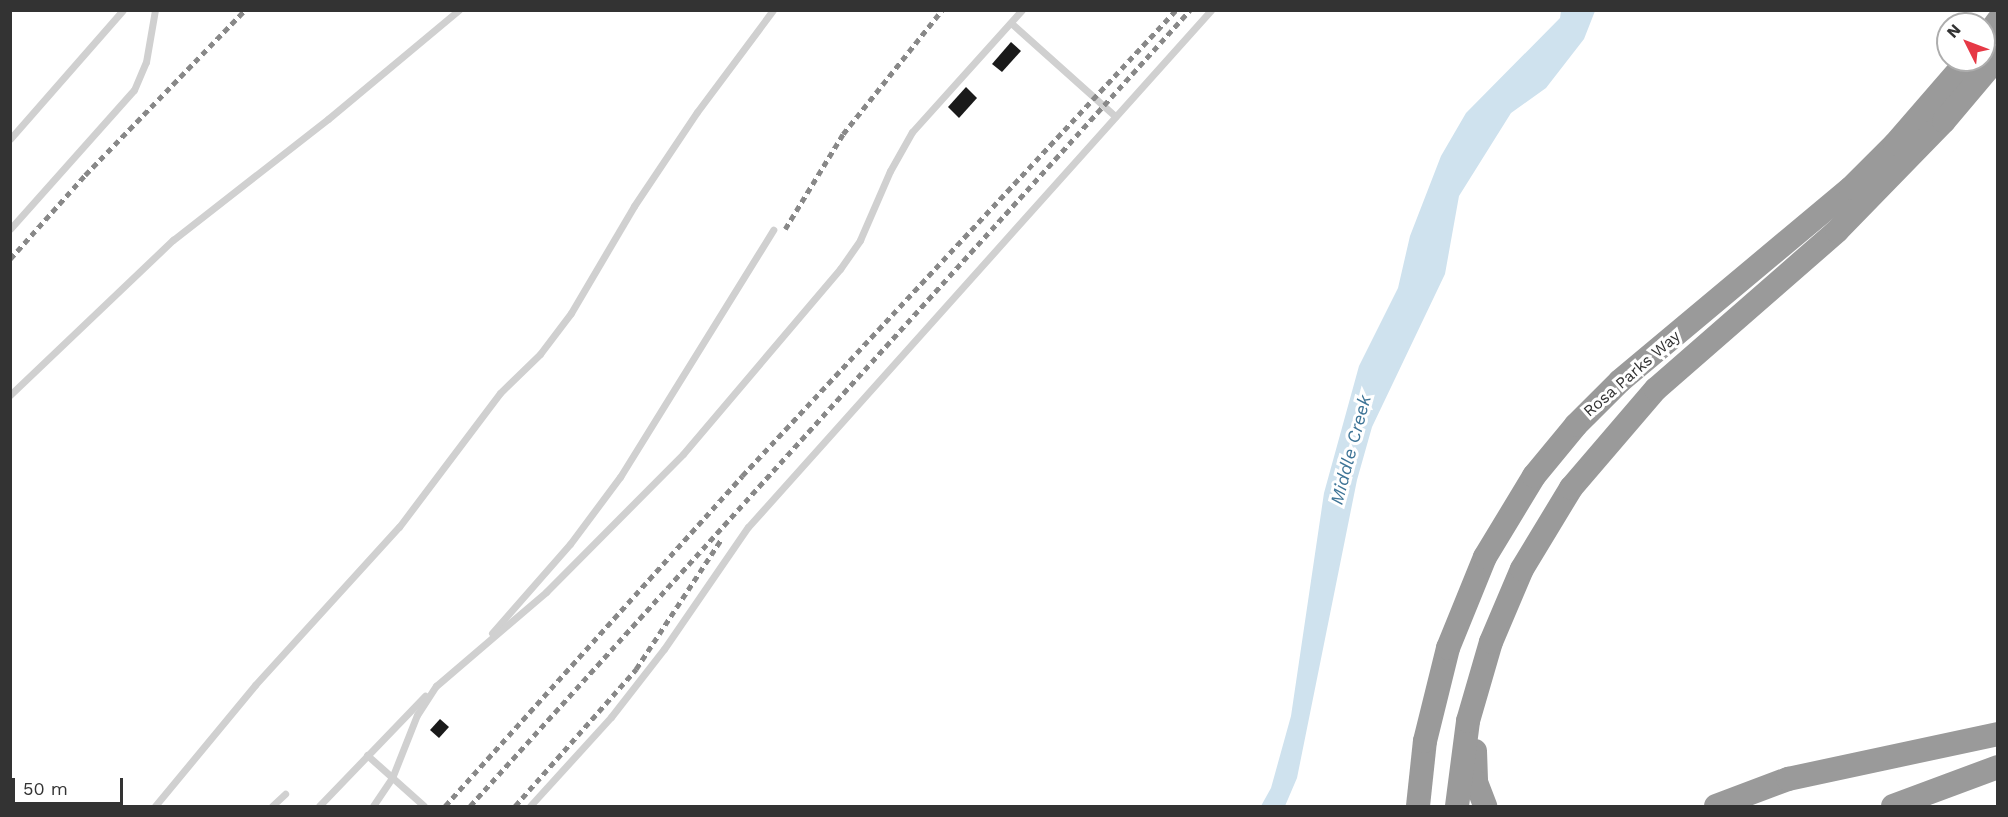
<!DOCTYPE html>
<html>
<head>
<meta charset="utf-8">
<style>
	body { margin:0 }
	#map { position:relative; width:2008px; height:817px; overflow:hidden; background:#fff; font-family:"Work Sans",sans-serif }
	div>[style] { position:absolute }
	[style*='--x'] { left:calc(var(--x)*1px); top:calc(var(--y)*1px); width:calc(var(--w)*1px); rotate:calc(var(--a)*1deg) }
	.water>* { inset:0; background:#cfe2ee }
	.building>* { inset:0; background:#1a1a1a }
	.lane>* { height:7px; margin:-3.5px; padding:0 3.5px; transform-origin:3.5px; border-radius:3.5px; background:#d0d0d0 }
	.highway>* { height:24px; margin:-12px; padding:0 12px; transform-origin:12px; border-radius:12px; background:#9a9a9a }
	.rail>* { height:4.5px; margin-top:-2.25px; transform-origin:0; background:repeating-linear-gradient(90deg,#888 0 6px,transparent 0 10.5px) }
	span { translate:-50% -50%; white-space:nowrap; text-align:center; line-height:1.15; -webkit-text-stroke:6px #fff; paint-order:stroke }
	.street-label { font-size:16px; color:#333 }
	.water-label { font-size:18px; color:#3f7597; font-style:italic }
	.frame { position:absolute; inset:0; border:12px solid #333; pointer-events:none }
	.north { position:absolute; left:1936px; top:12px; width:60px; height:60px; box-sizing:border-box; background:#fff; border:2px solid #adadad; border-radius:50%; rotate:312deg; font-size:16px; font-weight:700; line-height:24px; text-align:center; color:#333 }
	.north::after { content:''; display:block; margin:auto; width:21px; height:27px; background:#e63946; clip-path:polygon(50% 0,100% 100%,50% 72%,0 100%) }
	.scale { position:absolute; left:12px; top:778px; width:111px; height:27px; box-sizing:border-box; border:3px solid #333; border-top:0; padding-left:8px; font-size:18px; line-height:21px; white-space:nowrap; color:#333; -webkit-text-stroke:4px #fff; paint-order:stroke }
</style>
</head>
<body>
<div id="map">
	<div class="water">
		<i style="clip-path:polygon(1561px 11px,1595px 11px,1584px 39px,1546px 88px,1511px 113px,1459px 196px,1445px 274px,1372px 427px,1357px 480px,1297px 778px,1285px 806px,1261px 806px,1271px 788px,1291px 716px,1324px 493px,1359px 366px,1398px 288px,1410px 236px,1441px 156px,1466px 113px,1560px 18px)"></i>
	</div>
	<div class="building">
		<i style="clip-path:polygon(1011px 42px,1021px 51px,1002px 72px,992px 64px)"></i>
		<i style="clip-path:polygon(966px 87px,977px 98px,959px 118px,948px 107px)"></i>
		<i style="clip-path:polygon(440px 719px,449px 727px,439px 738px,430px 730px)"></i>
	</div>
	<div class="lane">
		<i style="--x:1011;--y:23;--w:140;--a:41.8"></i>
		<i style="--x:10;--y:139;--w:171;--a:-48.8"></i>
		<i style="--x:10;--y:229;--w:186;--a:-48.3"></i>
		<i style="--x:134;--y:90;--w:30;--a:-67"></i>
		<i style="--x:146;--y:62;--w:53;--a:-80.2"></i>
		<i style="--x:10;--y:395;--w:225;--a:-43.6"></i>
		<i style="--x:173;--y:240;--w:197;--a:-38"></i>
		<i style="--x:328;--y:119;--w:170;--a:-39.8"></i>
		<i style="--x:492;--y:633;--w:118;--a:-48.8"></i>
		<i style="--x:570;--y:544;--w:84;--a:-53.3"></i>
		<i style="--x:620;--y:477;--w:291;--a:-58.2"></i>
		<i style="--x:367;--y:755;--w:76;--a:41.8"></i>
		<i style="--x:155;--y:806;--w:157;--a:-50.4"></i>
		<i style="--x:255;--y:685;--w:214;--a:-47.7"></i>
		<i style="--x:399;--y:527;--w:168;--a:-53"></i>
		<i style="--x:500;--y:393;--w:56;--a:-44.3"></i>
		<i style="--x:540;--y:354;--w:51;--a:-52.9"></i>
		<i style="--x:571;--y:313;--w:124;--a:-59.5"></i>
		<i style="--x:634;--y:206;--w:113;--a:-56.2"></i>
		<i style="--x:697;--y:112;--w:127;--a:-53.3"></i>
		<i style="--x:272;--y:806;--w:18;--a:-43"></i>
		<i style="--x:319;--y:806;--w:153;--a:-46.1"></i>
		<i style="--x:373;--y:806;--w:34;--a:-56"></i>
		<i style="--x:392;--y:778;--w:68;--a:-68.4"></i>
		<i style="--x:417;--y:715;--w:35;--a:-57"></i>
		<i style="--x:436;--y:686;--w:145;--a:-40.5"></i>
		<i style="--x:546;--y:592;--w:194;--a:-45.2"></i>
		<i style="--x:683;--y:454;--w:243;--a:-49.7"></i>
		<i style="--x:840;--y:269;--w:35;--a:-55"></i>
		<i style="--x:860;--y:240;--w:75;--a:-66.5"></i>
		<i style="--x:890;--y:171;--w:45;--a:-60.6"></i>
		<i style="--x:912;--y:132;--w:164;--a:-48"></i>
		<i style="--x:530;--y:806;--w:120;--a:-47.7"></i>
		<i style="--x:611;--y:717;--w:86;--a:-52.1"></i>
		<i style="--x:664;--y:649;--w:148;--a:-55.5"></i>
		<i style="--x:748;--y:527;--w:694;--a:-48.15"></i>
	</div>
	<div class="highway">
		<i style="--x:1984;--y:40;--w:24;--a:-54"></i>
		<i style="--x:1475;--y:751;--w:31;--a:88"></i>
		<i style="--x:1476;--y:782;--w:26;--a:69"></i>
		<i style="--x:1418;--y:806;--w:65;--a:-83.9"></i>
		<i style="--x:1425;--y:741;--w:96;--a:-76.1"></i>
		<i style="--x:1448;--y:648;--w:98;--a:-67.9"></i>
		<i style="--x:1485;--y:557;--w:95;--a:-58.8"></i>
		<i style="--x:1534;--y:476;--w:66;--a:-50.5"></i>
		<i style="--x:1576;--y:425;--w:62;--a:-45"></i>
		<i style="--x:1620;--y:381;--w:301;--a:-39.9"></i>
		<i style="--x:1851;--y:188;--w:62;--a:-45"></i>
		<i style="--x:1895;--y:144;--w:111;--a:-49"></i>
		<i style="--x:1457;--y:806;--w:86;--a:-82.6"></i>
		<i style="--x:1468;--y:721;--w:82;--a:-73.8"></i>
		<i style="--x:1491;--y:642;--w:79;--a:-67"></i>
		<i style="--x:1522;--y:569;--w:95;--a:-58.8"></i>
		<i style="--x:1571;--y:488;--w:130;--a:-49.4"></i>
		<i style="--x:1656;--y:389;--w:240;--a:-41.1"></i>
		<i style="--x:1837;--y:231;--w:153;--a:-45.8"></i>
		<i style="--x:1944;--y:121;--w:84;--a:-49.8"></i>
		<i style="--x:1716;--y:806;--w:77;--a:-20.6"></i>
		<i style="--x:1788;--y:779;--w:215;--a:-12.1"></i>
		<i style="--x:1893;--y:806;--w:112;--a:-20.4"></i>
	</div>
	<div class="rail">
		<i style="--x:785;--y:229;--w:111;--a:-58.6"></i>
		<i style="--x:843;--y:134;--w:159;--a:-51.4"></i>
		<i style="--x:10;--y:259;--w:113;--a:-48.2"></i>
		<i style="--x:85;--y:175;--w:230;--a:-45.9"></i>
		<i style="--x:445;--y:806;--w:444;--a:-48"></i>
		<i style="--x:742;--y:476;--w:637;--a:-47.04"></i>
		<i style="--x:470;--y:806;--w:1073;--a:-47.87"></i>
		<i style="--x:515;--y:806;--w:183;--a:-48.5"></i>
		<i style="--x:636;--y:669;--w:157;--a:-56.7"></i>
	</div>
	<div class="street-label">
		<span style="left:1632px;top:374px;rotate:-41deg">Rosa Parks Way</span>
	</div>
	<div class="water-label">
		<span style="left:1351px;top:450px;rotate:-75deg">Middle Creek</span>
	</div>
	<div class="frame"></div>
	<div class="north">N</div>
	<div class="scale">50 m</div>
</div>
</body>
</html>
